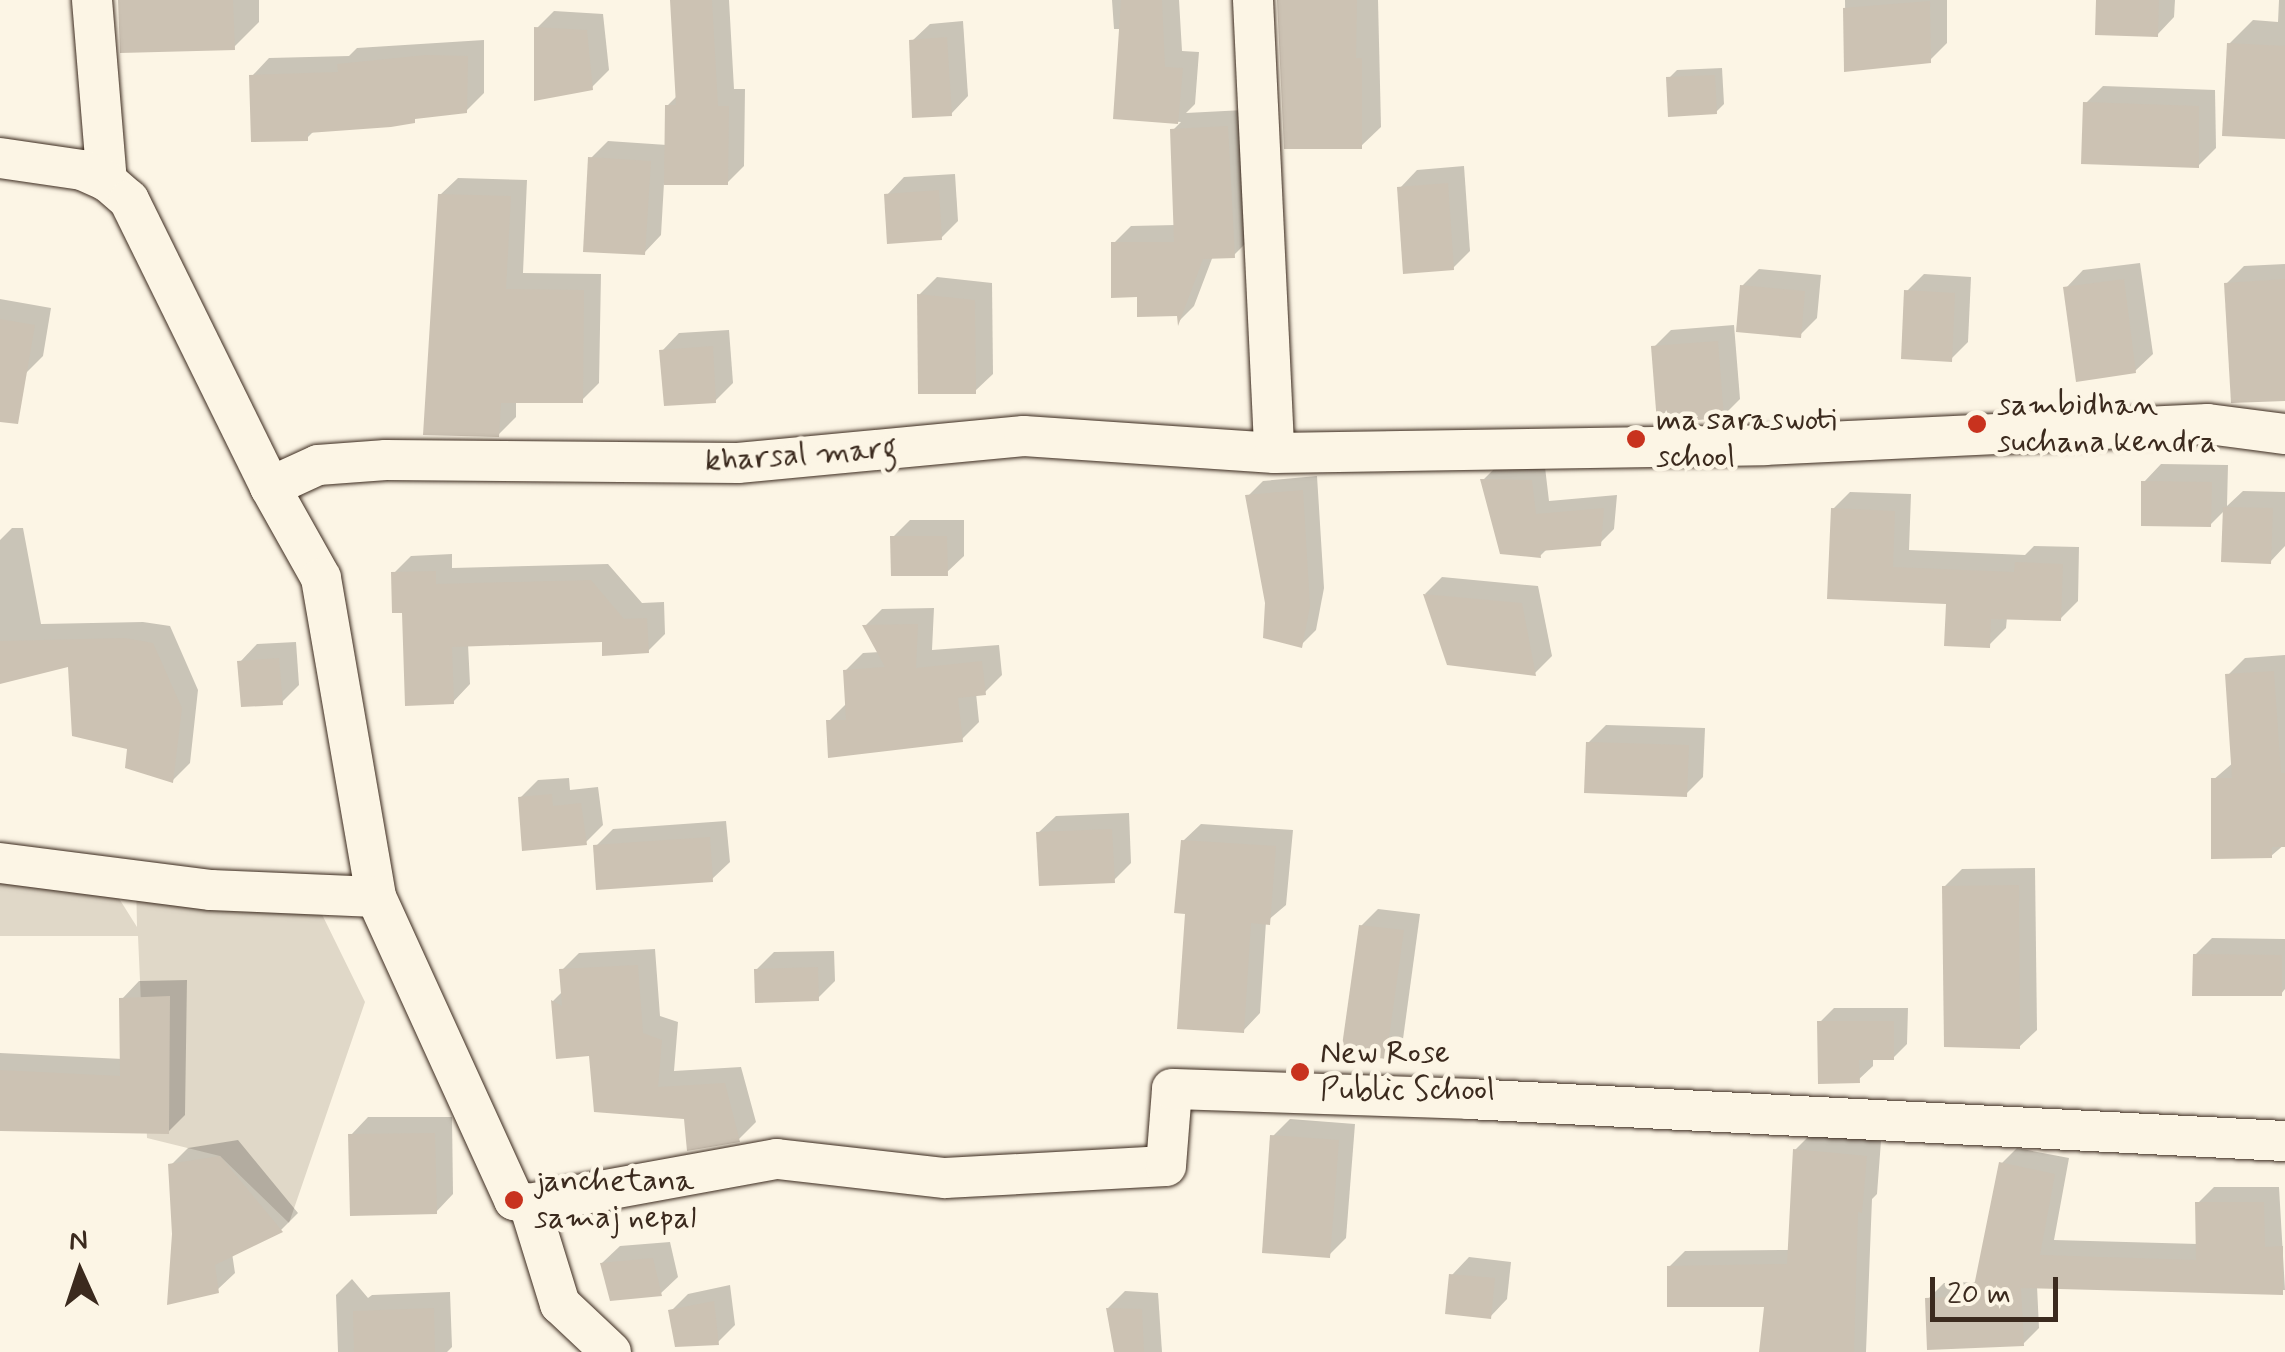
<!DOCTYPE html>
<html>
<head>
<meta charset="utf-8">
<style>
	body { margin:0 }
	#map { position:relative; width:2285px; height:1352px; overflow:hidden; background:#fcf5e5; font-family:Mynerve,sans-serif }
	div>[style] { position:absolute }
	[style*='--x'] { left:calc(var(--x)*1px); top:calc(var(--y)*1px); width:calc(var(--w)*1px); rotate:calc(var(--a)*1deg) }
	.green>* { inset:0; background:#e0d8c8 }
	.shadow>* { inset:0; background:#0003 }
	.building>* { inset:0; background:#ccc2b3 }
	.roads { filter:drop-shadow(0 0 2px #3b2a1e) drop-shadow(0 0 2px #3b2a1e) }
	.minor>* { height:40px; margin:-20px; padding:0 20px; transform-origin:20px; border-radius:20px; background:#fcf5e5 }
	.dots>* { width:28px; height:28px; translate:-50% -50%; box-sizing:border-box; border:5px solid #fcf5e5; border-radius:50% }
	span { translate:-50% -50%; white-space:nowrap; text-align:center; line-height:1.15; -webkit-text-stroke:9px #fcf5e5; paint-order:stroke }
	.poi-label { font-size:32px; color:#3b2a1e }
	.left { translate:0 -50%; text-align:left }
	.street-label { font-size:32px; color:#3b2a1e }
	.north { position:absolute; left:30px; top:1222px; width:100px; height:100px; -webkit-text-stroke:8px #fcf5e5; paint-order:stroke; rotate:357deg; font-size:28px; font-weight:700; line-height:40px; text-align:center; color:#3b2a1e }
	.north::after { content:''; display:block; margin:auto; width:35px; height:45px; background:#3b2a1e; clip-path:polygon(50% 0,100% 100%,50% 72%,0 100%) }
	.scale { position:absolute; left:1930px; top:1277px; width:128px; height:45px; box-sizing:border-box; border:5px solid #3b2a1e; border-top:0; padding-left:12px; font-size:30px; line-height:35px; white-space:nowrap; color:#3b2a1e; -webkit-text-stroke:8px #fcf5e5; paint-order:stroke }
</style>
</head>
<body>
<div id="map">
	<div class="green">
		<i style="clip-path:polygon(0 872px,103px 873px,137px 927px,136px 879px,312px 894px,365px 1002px,289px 1223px,220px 1156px,147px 1138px,138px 936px,0 936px)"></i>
	</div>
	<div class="shadow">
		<i style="clip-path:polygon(121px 0,259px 0,259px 22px,234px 47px)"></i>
		<i style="clip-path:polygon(673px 0,729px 0,734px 89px,745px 89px,744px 166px,727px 183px,664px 183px,661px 235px,644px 253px,591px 158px,608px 141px,667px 145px,667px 106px,678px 95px)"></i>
		<i style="clip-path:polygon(1112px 0,1179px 0,1182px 51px,1199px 52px,1195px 104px,1186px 113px,1244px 110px,1251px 238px,1234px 255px,1213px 256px,1194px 306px,1180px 320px,1179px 314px,1139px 294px,1114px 243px,1131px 226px,1176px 225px,1173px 130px,1181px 122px,1116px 117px,1121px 29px,1114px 29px)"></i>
		<i style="clip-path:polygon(1279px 0,1378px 0,1381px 127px,1360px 147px)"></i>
		<i style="clip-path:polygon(1845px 0,1947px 0,1947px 43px,1930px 60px,1846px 69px)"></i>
		<i style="clip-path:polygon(2099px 0,2175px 0,2174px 17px,2157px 35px)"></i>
		<i style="clip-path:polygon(2279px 0,2285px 0,2285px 137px,2229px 44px,2253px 20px,2278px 22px)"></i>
		<i style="clip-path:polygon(554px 11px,603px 14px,609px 70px,591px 88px,537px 28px)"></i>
		<i style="clip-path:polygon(963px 21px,968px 96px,951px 114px,912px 41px,930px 24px)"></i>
		<i style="clip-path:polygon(484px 40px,484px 93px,466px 111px,315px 130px,307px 138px,252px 76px,269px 58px,349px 56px,357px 48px)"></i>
		<i style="clip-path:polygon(1722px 68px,1724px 104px,1716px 112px,1669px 78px,1677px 70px)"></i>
		<i style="clip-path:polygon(2103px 86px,2215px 90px,2216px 148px,2198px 166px,2086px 103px)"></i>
		<i style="clip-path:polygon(1464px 166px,1470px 251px,1453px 268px,1400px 188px,1417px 170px)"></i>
		<i style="clip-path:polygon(955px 174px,958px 221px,941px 238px,887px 195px,904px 177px)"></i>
		<i style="clip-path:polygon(458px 178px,527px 180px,523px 273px,601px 274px,599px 383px,582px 400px,516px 400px,516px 417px,498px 435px,440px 195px)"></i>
		<i style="clip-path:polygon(2140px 263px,2153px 354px,2135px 371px,2066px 288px,2083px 270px)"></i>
		<i style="clip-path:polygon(2285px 264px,2285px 399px,2226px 284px,2244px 266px)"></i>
		<i style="clip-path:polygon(1759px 269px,1821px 275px,1817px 318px,1800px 335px,1742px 286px)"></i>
		<i style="clip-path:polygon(1924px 274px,1971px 277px,1968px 342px,1951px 359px,1907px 291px)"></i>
		<i style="clip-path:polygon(937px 277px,992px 283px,993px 374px,975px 391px,919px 295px)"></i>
		<i style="clip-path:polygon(0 299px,51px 308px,43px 356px,26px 373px,0 369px)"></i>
		<i style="clip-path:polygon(1734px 325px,1740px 399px,1723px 416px,1654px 347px,1671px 330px)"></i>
		<i style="clip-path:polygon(729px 330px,733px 383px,715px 401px,662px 351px,679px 333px)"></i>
		<i style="clip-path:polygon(2161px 464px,2228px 465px,2227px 506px,2243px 491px,2285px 492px,2285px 546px,2270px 562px,2226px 509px,2210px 525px,2144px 482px)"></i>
		<i style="clip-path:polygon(1497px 466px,1545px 467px,1549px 501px,1617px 495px,1614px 529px,1600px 543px,1548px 548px,1540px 556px,1483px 480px)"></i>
		<i style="clip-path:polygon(1317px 476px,1324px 588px,1316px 630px,1301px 645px,1248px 496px,1263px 481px)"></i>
		<i style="clip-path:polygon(1850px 492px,1911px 494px,1909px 550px,2025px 555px,2034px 546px,2079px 547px,2078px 601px,2060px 619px,2007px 617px,2006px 628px,1989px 645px,1948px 601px,1830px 597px,1833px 509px)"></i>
		<i style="clip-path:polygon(910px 520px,964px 520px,964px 556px,946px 573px,893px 537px)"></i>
		<i style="clip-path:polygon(12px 528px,23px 528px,41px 624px,143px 622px,170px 626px,198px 690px,190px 763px,173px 780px,130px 747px,70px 664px,0 682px,0 540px)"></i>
		<i style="clip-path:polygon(452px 554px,452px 568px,608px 564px,642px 603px,664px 602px,665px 634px,648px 651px,604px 639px,468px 644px,470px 684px,453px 702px,404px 610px,394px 573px,411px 556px)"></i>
		<i style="clip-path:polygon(1442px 577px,1538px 586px,1552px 656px,1535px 673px,1425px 594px)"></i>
		<i style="clip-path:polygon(934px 608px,932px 650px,999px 645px,1002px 675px,985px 692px,976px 693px,979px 722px,961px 740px,829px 721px,847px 703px,846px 670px,863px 653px,880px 652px,865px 626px,882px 609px)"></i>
		<i style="clip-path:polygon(296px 642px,299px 685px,282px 702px,240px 662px,257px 644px)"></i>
		<i style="clip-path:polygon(2285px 655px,2285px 844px,2271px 856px,2213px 780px,2234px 762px,2228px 675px,2245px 658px)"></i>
		<i style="clip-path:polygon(1606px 725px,1705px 728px,1703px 777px,1686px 794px,1588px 743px)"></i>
		<i style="clip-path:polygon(569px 778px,570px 790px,598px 787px,603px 825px,586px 842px,520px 798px,538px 780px)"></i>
		<i style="clip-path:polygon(1129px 813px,1131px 863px,1114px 880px,1038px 833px,1056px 816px)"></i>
		<i style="clip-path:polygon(726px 821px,730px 862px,712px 879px,596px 846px,613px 829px)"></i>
		<i style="clip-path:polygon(1201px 824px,1293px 830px,1286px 905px,1266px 922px,1260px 1013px,1243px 1031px,1187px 912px,1183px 841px)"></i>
		<i style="clip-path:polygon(2035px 868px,2037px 1030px,2019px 1047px,1944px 887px,1962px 869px)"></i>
		<i style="clip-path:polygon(1378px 909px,1420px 914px,1403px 1039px,1385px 1057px,1361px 926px)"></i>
		<i style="clip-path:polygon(2212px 938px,2285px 939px,2285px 989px,2281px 994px,2195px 955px)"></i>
		<i style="clip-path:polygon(655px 949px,660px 1016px,678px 1022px,674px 1071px,741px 1067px,756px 1122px,739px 1139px,686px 1116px,591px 1054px,559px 1057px,553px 1001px,563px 991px,562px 970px,579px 953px)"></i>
		<i style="clip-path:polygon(834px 951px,835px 981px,818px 998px,756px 970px,774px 952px)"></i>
		<i style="clip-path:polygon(187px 980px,185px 1115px,168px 1132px,0 1128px,0 1053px,123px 1059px,122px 999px,139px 981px)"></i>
		<i style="clip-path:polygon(1834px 1008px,1908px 1008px,1907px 1044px,1893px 1058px,1873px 1058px,1873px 1066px,1858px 1080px,1820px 1022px)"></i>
		<i style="clip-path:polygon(368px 1117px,452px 1117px,453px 1194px,436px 1212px,351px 1135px)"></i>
		<i style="clip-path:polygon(1290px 1119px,1355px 1124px,1346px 1238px,1329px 1255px,1273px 1136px)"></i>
		<i style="clip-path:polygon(1811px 1134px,1881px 1141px,1877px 1194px,1872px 1199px,1866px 1352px,1762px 1352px,1767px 1304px,1669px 1267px,1685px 1251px,1790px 1250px,1795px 1150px)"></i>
		<i style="clip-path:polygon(238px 1140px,298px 1213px,281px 1230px,232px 1253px,235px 1273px,217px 1290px,175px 1234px,171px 1165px,188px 1148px)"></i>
		<i style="clip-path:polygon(2017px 1148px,2069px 1158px,2054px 1240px,2198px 1244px,2198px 1203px,2214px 1187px,2279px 1187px,2285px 1290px,2037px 1286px,2039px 1328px,2023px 1344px,1928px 1299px,1944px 1283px,1978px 1282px,2001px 1164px)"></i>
		<i style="clip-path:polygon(670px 1242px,678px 1277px,660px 1294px,602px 1263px,620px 1246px)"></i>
		<i style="clip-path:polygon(1469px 1257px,1511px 1262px,1507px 1299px,1490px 1317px,1452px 1275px)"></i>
		<i style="clip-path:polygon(352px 1279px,368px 1298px,372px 1295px,450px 1292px,452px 1347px,447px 1352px,338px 1352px,336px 1295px)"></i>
		<i style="clip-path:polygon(730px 1285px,735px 1325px,718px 1342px,671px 1311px,688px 1294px)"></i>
		<i style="clip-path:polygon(1125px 1291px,1158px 1293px,1162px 1352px,1117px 1352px,1108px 1308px)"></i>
	</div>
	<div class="building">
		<i style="clip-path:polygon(118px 0,233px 0,235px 50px,120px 53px)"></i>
		<i style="clip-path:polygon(670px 0,712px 0,718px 106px,729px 106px,728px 185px,664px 185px,665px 105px,676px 105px)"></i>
		<i style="clip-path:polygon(1121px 0,1162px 0,1165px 67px,1183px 68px,1178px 124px,1113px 119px)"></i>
		<i style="clip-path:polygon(1277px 0,1357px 0,1356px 58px,1362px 58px,1362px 149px,1284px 149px)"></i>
		<i style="clip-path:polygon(2096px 0,2159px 0,2158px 37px,2095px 35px)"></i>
		<i style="clip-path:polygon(1930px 1px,1931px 63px,1844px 72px,1843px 8px)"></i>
		<i style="clip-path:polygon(534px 27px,587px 30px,593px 90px,534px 101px)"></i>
		<i style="clip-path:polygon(947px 37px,952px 116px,912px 118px,909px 40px)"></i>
		<i style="clip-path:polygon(2227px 43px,2285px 46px,2285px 139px,2222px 136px)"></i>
		<i style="clip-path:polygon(426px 55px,468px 56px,467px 113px,415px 119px,415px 123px,391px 127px,308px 133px,308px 141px,251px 142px,249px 75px,338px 72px,337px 64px)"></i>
		<i style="clip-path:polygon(1715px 75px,1717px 114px,1668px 117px,1666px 77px)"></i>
		<i style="clip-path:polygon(2083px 102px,2199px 106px,2199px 168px,2081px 164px)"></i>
		<i style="clip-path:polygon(1228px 126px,1235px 258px,1203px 259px,1178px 326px,1177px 316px,1137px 317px,1137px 297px,1111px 298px,1111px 242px,1174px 242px,1170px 129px)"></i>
		<i style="clip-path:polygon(588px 157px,651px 161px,645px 255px,583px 252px)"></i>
		<i style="clip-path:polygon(1448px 183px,1454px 270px,1403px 274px,1397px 187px)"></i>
		<i style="clip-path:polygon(939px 190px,942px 240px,887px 244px,884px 194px)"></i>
		<i style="clip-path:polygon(438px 194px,511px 196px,506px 289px,584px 290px,583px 403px,501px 403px,499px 437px,423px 435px)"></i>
		<i style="clip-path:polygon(2124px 279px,2136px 373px,2076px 382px,2063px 287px)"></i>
		<i style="clip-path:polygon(2285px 279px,2285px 401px,2231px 403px,2224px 283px)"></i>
		<i style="clip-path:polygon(1740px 285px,1805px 291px,1801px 338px,1736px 332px)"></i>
		<i style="clip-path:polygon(1904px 290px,1955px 293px,1952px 362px,1901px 359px)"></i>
		<i style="clip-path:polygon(917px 294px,975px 300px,976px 394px,918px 394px)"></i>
		<i style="clip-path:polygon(0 319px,35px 325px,18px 424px,0 422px)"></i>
		<i style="clip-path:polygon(1718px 341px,1724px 418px,1657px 423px,1651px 346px)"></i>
		<i style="clip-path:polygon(713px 346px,716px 403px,664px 406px,659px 350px)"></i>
		<i style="clip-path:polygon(1480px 479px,1532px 480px,1536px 514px,1604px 508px,1601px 546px,1540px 551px,1541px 558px,1500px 554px)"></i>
		<i style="clip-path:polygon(2141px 481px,2212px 482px,2211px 527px,2141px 526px)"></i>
		<i style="clip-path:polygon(1303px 490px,1310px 606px,1302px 648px,1263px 638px,1265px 603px,1245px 495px)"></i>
		<i style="clip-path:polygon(2223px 507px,2273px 508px,2271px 564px,2221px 562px)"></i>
		<i style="clip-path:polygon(1831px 508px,1895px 511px,1893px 567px,2014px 572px,2015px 562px,2063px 564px,2061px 621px,1991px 619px,1990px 648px,1944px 646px,1946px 604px,1827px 599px)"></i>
		<i style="clip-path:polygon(890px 536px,947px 536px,948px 576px,891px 576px)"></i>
		<i style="clip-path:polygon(436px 571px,436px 584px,591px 580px,624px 619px,647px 618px,649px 653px,602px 656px,602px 642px,452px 647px,454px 704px,405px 706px,402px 613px,392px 613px,391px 572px)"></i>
		<i style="clip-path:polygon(1423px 594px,1522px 603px,1536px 676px,1447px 665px)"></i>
		<i style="clip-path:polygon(918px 624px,916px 668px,982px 661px,986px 695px,958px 698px,963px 742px,828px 758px,826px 720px,846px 720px,843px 670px,885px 667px,862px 625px)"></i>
		<i style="clip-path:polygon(125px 638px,153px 643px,182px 708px,173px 783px,125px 768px,127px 749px,72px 736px,68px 667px,0 684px,0 641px)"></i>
		<i style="clip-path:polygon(279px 658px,283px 705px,241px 707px,237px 661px)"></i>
		<i style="clip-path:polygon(2274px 671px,2281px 773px,2285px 773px,2285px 847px,2272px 847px,2272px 858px,2211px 859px,2211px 778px,2232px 778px,2225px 674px)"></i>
		<i style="clip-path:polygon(1586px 742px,1689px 745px,1687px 797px,1584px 793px)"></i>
		<i style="clip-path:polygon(552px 794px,553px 806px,581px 803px,587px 845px,522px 851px,518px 797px)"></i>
		<i style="clip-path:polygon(1112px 829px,1115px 883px,1039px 886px,1036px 832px)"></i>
		<i style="clip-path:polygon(710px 837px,713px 882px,596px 890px,593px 845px)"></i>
		<i style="clip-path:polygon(1181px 840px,1276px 846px,1270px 925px,1251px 923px,1244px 1033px,1177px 1029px,1185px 914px,1174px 913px)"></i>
		<i style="clip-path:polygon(2019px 885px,2020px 1049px,1944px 1047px,1942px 886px)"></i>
		<i style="clip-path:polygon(1359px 925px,1404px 930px,1386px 1059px,1341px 1053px)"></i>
		<i style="clip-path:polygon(2193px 954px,2282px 955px,2282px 996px,2192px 996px)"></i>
		<i style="clip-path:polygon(638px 965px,643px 1033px,662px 1040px,658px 1087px,725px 1083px,740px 1142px,687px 1151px,684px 1119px,594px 1112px,589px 1056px,556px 1059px,551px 1000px,562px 1006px,559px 969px)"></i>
		<i style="clip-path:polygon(818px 967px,819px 1001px,755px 1003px,754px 969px)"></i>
		<i style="clip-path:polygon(170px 996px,169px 1134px,0 1131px,0 1070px,120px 1076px,119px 998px)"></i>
		<i style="clip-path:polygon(1817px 1021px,1894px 1021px,1894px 1060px,1859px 1060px,1860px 1083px,1818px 1084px)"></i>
		<i style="clip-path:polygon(435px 1133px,437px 1214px,350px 1216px,348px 1134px)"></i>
		<i style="clip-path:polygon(1270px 1135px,1339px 1140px,1330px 1258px,1262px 1253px)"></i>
		<i style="clip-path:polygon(1793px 1149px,1867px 1156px,1862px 1213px,1858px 1212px,1854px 1352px,1759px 1352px,1764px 1307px,1667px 1307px,1667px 1266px,1787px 1264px)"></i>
		<i style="clip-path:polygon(220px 1156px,283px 1232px,215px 1265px,219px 1293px,167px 1305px,172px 1234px,168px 1164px)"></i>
		<i style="clip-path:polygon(1999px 1162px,2055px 1174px,2040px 1255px,2196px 1260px,2195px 1202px,2264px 1202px,2265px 1247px,2283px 1246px,2283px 1295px,2021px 1288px,2024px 1346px,1927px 1350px,1925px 1298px,1972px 1296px)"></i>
		<i style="clip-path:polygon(653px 1258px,662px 1296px,610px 1301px,600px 1263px)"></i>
		<i style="clip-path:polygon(1449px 1274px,1495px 1278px,1491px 1319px,1445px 1314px)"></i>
		<i style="clip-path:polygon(714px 1301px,719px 1345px,675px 1347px,668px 1310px)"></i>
		<i style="clip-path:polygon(434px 1308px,435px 1352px,354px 1352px,353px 1311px)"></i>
		<i style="clip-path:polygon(1106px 1308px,1142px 1309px,1144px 1352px,1114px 1352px)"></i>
	</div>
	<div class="roads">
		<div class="minor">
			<i style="--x:92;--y:0;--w:182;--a:85.3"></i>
			<i style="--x:1253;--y:0;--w:453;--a:87.3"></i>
			<i style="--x:0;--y:158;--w:83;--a:8.3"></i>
			<i style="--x:82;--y:170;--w:27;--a:24"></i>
			<i style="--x:107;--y:181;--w:29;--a:41"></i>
			<i style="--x:129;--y:200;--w:320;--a:63.8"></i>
			<i style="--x:270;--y:487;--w:104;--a:60.7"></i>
			<i style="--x:321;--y:578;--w:324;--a:80.2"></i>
			<i style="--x:376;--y:897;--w:333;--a:65.5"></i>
			<i style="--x:514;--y:1200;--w:16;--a:15"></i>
			<i style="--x:529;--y:1204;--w:105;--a:72.8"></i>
			<i style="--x:560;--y:1304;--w:70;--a:43.3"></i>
			<i style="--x:270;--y:487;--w:53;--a:-24.6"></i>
			<i style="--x:318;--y:465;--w:68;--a:-4.2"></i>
			<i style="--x:386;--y:460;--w:352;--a:0.5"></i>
			<i style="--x:738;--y:463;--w:287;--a:-5.4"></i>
			<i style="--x:1024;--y:436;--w:251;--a:3.9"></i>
			<i style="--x:1274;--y:453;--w:490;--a:-0.9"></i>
			<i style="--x:1764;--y:445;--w:444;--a:-2.7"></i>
			<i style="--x:2208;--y:424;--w:78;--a:7.4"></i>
			<i style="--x:0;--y:863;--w:213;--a:7.3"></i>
			<i style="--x:211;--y:890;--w:165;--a:2.4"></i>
			<i style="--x:529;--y:1204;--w:252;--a:-10.3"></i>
			<i style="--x:777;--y:1159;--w:169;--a:6.5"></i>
			<i style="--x:945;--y:1178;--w:221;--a:-3.1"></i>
			<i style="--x:1166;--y:1166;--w:77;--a:-85.5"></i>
			<i style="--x:1172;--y:1089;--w:297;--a:1.9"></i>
			<i style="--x:1469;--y:1099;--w:817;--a:2.95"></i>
		</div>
	</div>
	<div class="dots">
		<i style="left:1977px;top:424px;background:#c8321e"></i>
		<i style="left:1636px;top:439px;background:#c8321e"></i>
		<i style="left:1300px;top:1072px;background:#c8321e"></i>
		<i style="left:514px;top:1200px;background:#c8321e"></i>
	</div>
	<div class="poi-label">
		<span class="left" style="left:1997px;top:424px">sambidhan<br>suchana kendra</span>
		<span class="left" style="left:1656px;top:439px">ma saraswoti<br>school</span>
		<span class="left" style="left:1320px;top:1072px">New Rose<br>Public School</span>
		<span class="left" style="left:534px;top:1200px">janchetana<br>samaj nepal</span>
	</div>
	<div class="street-label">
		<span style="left:801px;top:455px;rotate:-4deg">kharsal marg</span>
	</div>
	<div class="north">N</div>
	<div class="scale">20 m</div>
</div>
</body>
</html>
